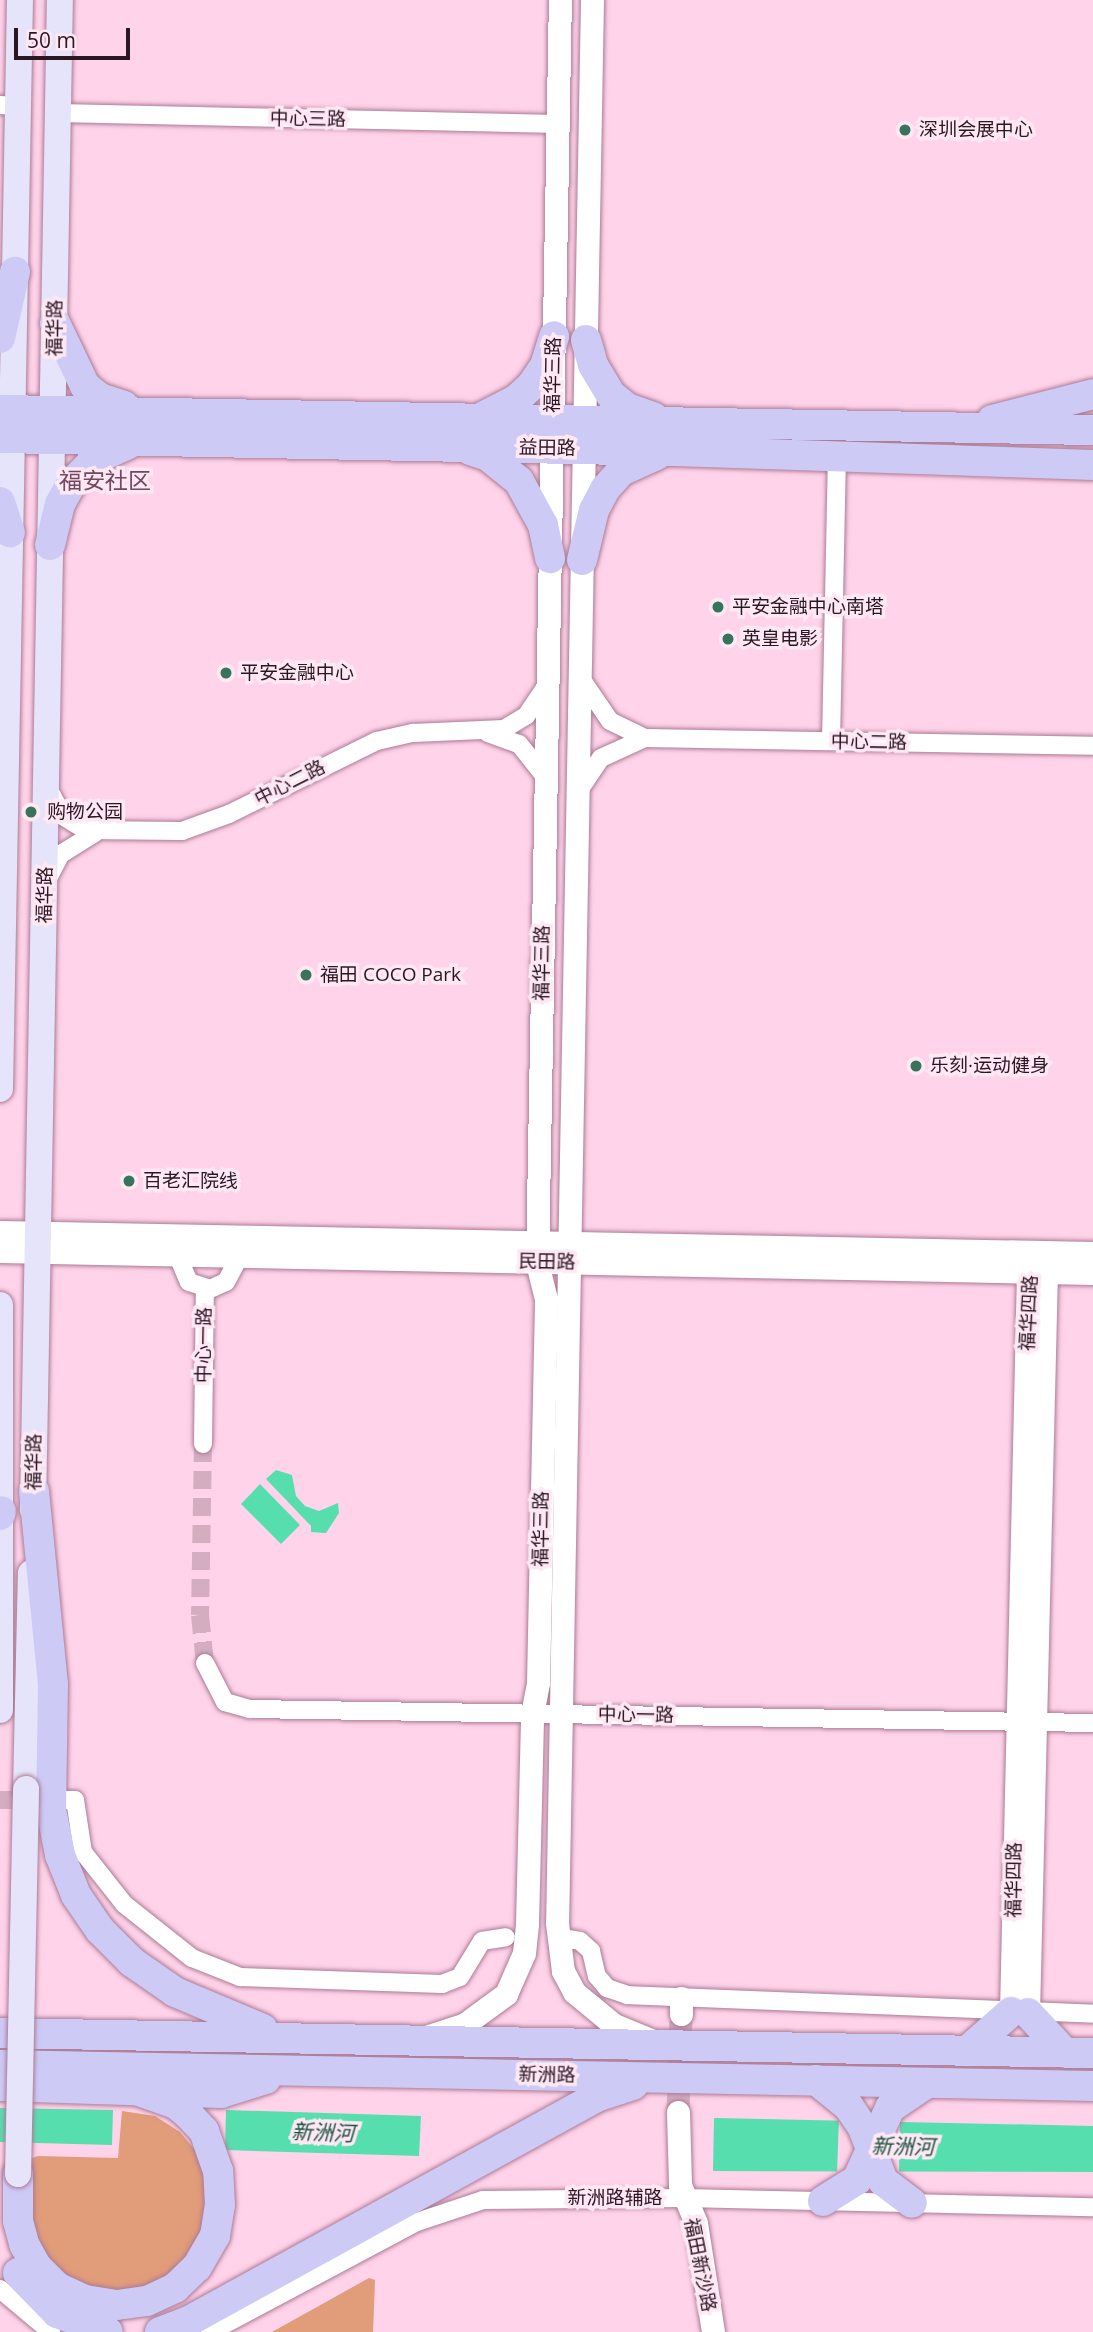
<!DOCTYPE html>
<html>
<head>
<meta charset="utf-8">
<style>
	body { margin:0 }
	#map { position:relative; width:1093px; height:2332px; overflow:hidden; background:#ffd3e9; font-family:"Open Sans","Noto Sans SC",sans-serif }
	div>[style] { position:absolute }
	[style*='--x'] { left:calc(var(--x)*1px); top:calc(var(--y)*1px); width:calc(var(--w)*1px); rotate:calc(var(--a)*1deg) }
	.green>* { inset:0; background:#e19c7a }
	.water>* { inset:0; background:#57deaf }
	.pier>* { inset:0; background:#ffd3e9 }
	.minor-tunnel>* { height:18px; margin-top:-9px; transform-origin:0; background:repeating-linear-gradient(90deg,#d4adc1 0 18px,transparent 0 27px) }
	.tertiary-tunnel>* { height:23px; margin-top:-11.5px; transform-origin:0; background:repeating-linear-gradient(90deg,#d4adc1 0 23px,transparent 0 34px) }
	.roads { filter:drop-shadow(0 0 2px #ac7b95) drop-shadow(0 0 2px #ac7b95) }
	.minor>* { height:18px; margin:-9px; padding:0 9px; transform-origin:9px; border-radius:9px; background:#fff }
	.tertiary>* { height:23px; margin:-11.5px; padding:0 11.5px; transform-origin:11.5px; border-radius:11.5px; background:#fff }
	.secondary>* { height:26px; margin:-13px; padding:0 13px; transform-origin:13px; border-radius:13px; background:#e6e4fa }
	.primary>* { height:30px; margin:-15px; padding:0 15px; transform-origin:15px; border-radius:15px; background:#cdcaf6 }
	.bridges { filter:drop-shadow(0 0 2px #ac7b95) drop-shadow(0 0 2px #ac7b95) }
	.secondary-bridge>* { height:26px; margin:-13px; padding:0 13px; transform-origin:13px; border-radius:13px; background:#e6e4fa }
	.dots>* { width:19px; height:19px; translate:-50% -50%; box-sizing:border-box; border:4px solid #fee8f3; border-radius:50% }
	span { translate:-50% -50%; white-space:nowrap; text-align:center; line-height:1.15; -webkit-text-stroke:7px #fee8f3; paint-order:stroke }
	.street-label { font-size:19px; color:#2a1722 }
	.poi-label { font-size:19px; color:#2a1722 }
	.left { translate:0 -50%; text-align:left }
	.water-label { font-size:21px; color:#1a513e; font-style:italic }
	.quarter-label { font-size:23px; color:#744860 }
	.scale { position:absolute; left:14px; top:28px; width:116px; height:32px; box-sizing:border-box; border:4px solid #2a1722; border-top:0; padding-left:9px; font-size:21px; line-height:24px; white-space:nowrap; color:#2a1722; -webkit-text-stroke:5px #fee8f3; paint-order:stroke }
</style>
</head>
<body>
<div id="map">
	<div class="green">
		<i style="clip-path:polygon(122px 2111px,155px 2116px,180px 2132px,195px 2150px,212px 2194px,196px 2255px,156px 2285px,120px 2291px,88px 2285px,59px 2272px,33px 2243px,27px 2160px,38px 2156px,118px 2158px)"></i>
		<i style="clip-path:polygon(369px 2278px,375px 2280px,373px 2332px,272px 2332px)"></i>
	</div>
	<div class="water">
		<i style="clip-path:polygon(276px 1470px,292px 1475px,296px 1496px,305px 1506px,319px 1511px,338px 1503px,339px 1513px,326px 1533px,311px 1532px,311px 1526px,266px 1479px)"></i>
		<i style="clip-path:polygon(260px 1484px,300px 1525px,281px 1544px,241px 1504px)"></i>
		<i style="clip-path:polygon(0 2108px,113px 2110px,112px 2145px,0 2142px)"></i>
		<i style="clip-path:polygon(226px 2110px,421px 2116px,419px 2156px,225px 2150px)"></i>
		<i style="clip-path:polygon(714px 2118px,1093px 2126px,1093px 2172px,713px 2171px)"></i>
	</div>
	<div class="pier">
		<i style="clip-path:polygon(839px 2118px,900px 2119px,899px 2174px,837px 2173px)"></i>
	</div>
	<div class="minor-tunnel">
		<i style="--x:203;--y:1444;--w:171;--a:91"></i>
		<i style="--x:200;--y:1615;--w:48;--a:84.1"></i>
		<i style="--x:0;--y:1800;--w:36;--a:0"></i>
	</div>
	<div class="tertiary-tunnel">
		<i style="--x:678;--y:2112;--w:98;--a:-88.2"></i>
	</div>
	<div class="roads">
		<div class="minor">
			<i style="--x:0;--y:105;--w:18;--a:3"></i>
			<i style="--x:58;--y:113;--w:500;--a:1.26"></i>
			<i style="--x:580;--y:677;--w:53;--a:55.7"></i>
			<i style="--x:610;--y:721;--w:39;--a:26"></i>
			<i style="--x:645;--y:738;--w:448;--a:1"></i>
			<i style="--x:488;--y:733;--w:33;--a:20"></i>
			<i style="--x:519;--y:744;--w:43;--a:51.5"></i>
			<i style="--x:831;--y:741;--w:286;--a:-88.8"></i>
			<i style="--x:48;--y:788;--w:32;--a:62"></i>
			<i style="--x:63;--y:816;--w:26;--a:32"></i>
			<i style="--x:85;--y:830;--w:97;--a:0.6"></i>
			<i style="--x:182;--y:831;--w:50;--a:-19.9"></i>
			<i style="--x:229;--y:814;--w:165;--a:-26.3"></i>
			<i style="--x:377;--y:741;--w:37;--a:-13"></i>
			<i style="--x:413;--y:733;--w:91;--a:-2.5"></i>
			<i style="--x:504;--y:729;--w:26;--a:-31"></i>
			<i style="--x:526;--y:716;--w:40;--a:-56"></i>
			<i style="--x:580;--y:789;--w:37;--a:-56"></i>
			<i style="--x:601;--y:758;--w:48;--a:-24.4"></i>
			<i style="--x:47;--y:880;--w:30;--a:-62"></i>
			<i style="--x:61;--y:854;--w:40;--a:-32"></i>
			<i style="--x:177;--y:1254;--w:30;--a:67"></i>
			<i style="--x:189;--y:1282;--w:22;--a:18"></i>
			<i style="--x:210;--y:1289;--w:17;--a:-24"></i>
			<i style="--x:226;--y:1282;--w:30;--a:-62"></i>
			<i style="--x:203;--y:1444;--w:155;--a:-89.3"></i>
			<i style="--x:205;--y:1663;--w:44;--a:62.9"></i>
			<i style="--x:225;--y:1702;--w:26;--a:16"></i>
			<i style="--x:250;--y:1709;--w:843;--a:0.95"></i>
			<i style="--x:61;--y:1800;--w:14;--a:0"></i>
			<i style="--x:75;--y:1800;--w:53;--a:81.3"></i>
			<i style="--x:83;--y:1852;--w:66;--a:51.7"></i>
			<i style="--x:124;--y:1904;--w:87;--a:38.5"></i>
			<i style="--x:192;--y:1958;--w:52;--a:21.6"></i>
			<i style="--x:240;--y:1977;--w:202;--a:2"></i>
			<i style="--x:442;--y:1984;--w:19;--a:-21"></i>
			<i style="--x:460;--y:1977;--w:42;--a:-58.6"></i>
			<i style="--x:482;--y:1941;--w:24;--a:-9"></i>
			<i style="--x:568;--y:1939;--w:12;--a:9"></i>
			<i style="--x:580;--y:1941;--w:15;--a:42"></i>
			<i style="--x:591;--y:1951;--w:26;--a:77"></i>
			<i style="--x:597;--y:1976;--w:16;--a:50"></i>
			<i style="--x:607;--y:1988;--w:21;--a:19"></i>
			<i style="--x:627;--y:1995;--w:466;--a:2.3"></i>
			<i style="--x:0;--y:2289;--w:67;--a:40.1"></i>
			<i style="--x:210;--y:2332;--w:234;--a:-28"></i>
			<i style="--x:417;--y:2222;--w:70;--a:-18.4"></i>
			<i style="--x:483;--y:2200;--w:201;--a:-0.6"></i>
			<i style="--x:684;--y:2198;--w:409;--a:1.3"></i>
		</div>
		<div class="tertiary">
			<i style="--x:592;--y:0;--w:1923;--a:91.04"></i>
			<i style="--x:557;--y:1923;--w:48;--a:82.9"></i>
			<i style="--x:563;--y:1971;--w:24;--a:62"></i>
			<i style="--x:574;--y:1992;--w:52;--a:39.5"></i>
			<i style="--x:614;--y:2025;--w:42;--a:22.3"></i>
			<i style="--x:0;--y:1232;--w:1093;--a:1.1"></i>
			<i style="--x:0;--y:1251;--w:1093;--a:1.15"></i>
			<i style="--x:1011;--y:2012;--w:740;--a:-88.68"></i>
			<i style="--x:1028;--y:1272;--w:15;--a:-67"></i>
			<i style="--x:1028;--y:2013;--w:741;--a:-88.61"></i>
			<i style="--x:1046;--y:1272;--w:15;--a:-113"></i>
			<i style="--x:681;--y:2014;--w:16;--a:-90"></i>
			<i style="--x:429;--y:2036;--w:38;--a:-18"></i>
			<i style="--x:465;--y:2024;--w:51;--a:-36.2"></i>
			<i style="--x:506;--y:1994;--w:45;--a:-66.3"></i>
			<i style="--x:524;--y:1953;--w:29;--a:-84"></i>
			<i style="--x:527;--y:1924;--w:210;--a:-88.6"></i>
			<i style="--x:532;--y:1714;--w:32;--a:-79"></i>
			<i style="--x:538;--y:1683;--w:384;--a:-88.8"></i>
			<i style="--x:546;--y:1299;--w:38;--a:-104"></i>
			<i style="--x:537;--y:1262;--w:1262;--a:-88.96"></i>
			<i style="--x:678;--y:2112;--w:73;--a:88.4"></i>
			<i style="--x:680;--y:2185;--w:41;--a:67.2"></i>
			<i style="--x:696;--y:2223;--w:110;--a:81.1"></i>
		</div>
		<div class="secondary">
			<i style="--x:0;--y:1089;--w:1089;--a:-88.95"></i>
			<i style="--x:0;--y:1305;--w:405;--a:90"></i>
			<i style="--x:33;--y:1510;--w:1510;--a:-88.98"></i>
			<i style="--x:26;--y:1789;--w:216;--a:-88.7"></i>
		</div>
		<div class="primary">
			<i style="--x:55;--y:323;--w:70;--a:64.5"></i>
			<i style="--x:85;--y:386;--w:19;--a:39"></i>
			<i style="--x:100;--y:398;--w:25;--a:18"></i>
			<i style="--x:0;--y:338;--w:68;--a:-77.2"></i>
			<i style="--x:586;--y:340;--w:26;--a:74"></i>
			<i style="--x:593;--y:365;--w:35;--a:59"></i>
			<i style="--x:611;--y:395;--w:21;--a:39"></i>
			<i style="--x:627;--y:408;--w:28;--a:19"></i>
			<i style="--x:0;--y:410;--w:1093;--a:1.05"></i>
			<i style="--x:484;--y:416;--w:36;--a:-27"></i>
			<i style="--x:516;--y:400;--w:22;--a:-43"></i>
			<i style="--x:532;--y:385;--w:23;--a:-56"></i>
			<i style="--x:545;--y:366;--w:31;--a:-73"></i>
			<i style="--x:992;--y:420;--w:104;--a:-14.4"></i>
			<i style="--x:0;--y:438;--w:674;--a:1.1"></i>
			<i style="--x:674;--y:451;--w:419;--a:1.9"></i>
			<i style="--x:470;--y:450;--w:19;--a:18"></i>
			<i style="--x:488;--y:456;--w:40;--a:39"></i>
			<i style="--x:519;--y:481;--w:50;--a:61.4"></i>
			<i style="--x:543;--y:525;--w:34;--a:78"></i>
			<i style="--x:0;--y:502;--w:32;--a:72"></i>
			<i style="--x:50;--y:545;--w:42;--a:-76.3"></i>
			<i style="--x:60;--y:504;--w:23;--a:-61"></i>
			<i style="--x:71;--y:484;--w:35;--a:-46"></i>
			<i style="--x:95;--y:459;--w:36;--a:-24"></i>
			<i style="--x:582;--y:560;--w:51;--a:-76.5"></i>
			<i style="--x:594;--y:510;--w:24;--a:-62"></i>
			<i style="--x:605;--y:489;--w:24;--a:-48"></i>
			<i style="--x:621;--y:471;--w:39;--a:-24"></i>
			<i style="--x:34;--y:1491;--w:194;--a:84.4"></i>
			<i style="--x:53;--y:1684;--w:125;--a:90.9"></i>
			<i style="--x:51;--y:1809;--w:47;--a:78.9"></i>
			<i style="--x:60;--y:1855;--w:43;--a:68.2"></i>
			<i style="--x:76;--y:1895;--w:42;--a:55.6"></i>
			<i style="--x:100;--y:1930;--w:45;--a:45"></i>
			<i style="--x:132;--y:1962;--w:52;--a:34.9"></i>
			<i style="--x:175;--y:1992;--w:95;--a:22.8"></i>
			<i style="--x:0;--y:1515;--w:4;--a:-76"></i>
			<i style="--x:1028;--y:2013;--w:54;--a:47.2"></i>
			<i style="--x:0;--y:2033;--w:1093;--a:1.05"></i>
			<i style="--x:967;--y:2051;--w:59;--a:-41.6"></i>
			<i style="--x:0;--y:2065;--w:1093;--a:1.1"></i>
			<i style="--x:816;--y:2080;--w:43;--a:39.3"></i>
			<i style="--x:849;--y:2107;--w:25;--a:56"></i>
			<i style="--x:863;--y:2128;--w:57;--a:69.3"></i>
			<i style="--x:883;--y:2181;--w:36;--a:37"></i>
			<i style="--x:0;--y:2086;--w:221;--a:1.8"></i>
			<i style="--x:221;--y:2093;--w:47;--a:-17.3"></i>
			<i style="--x:18;--y:2174;--w:47;--a:90"></i>
			<i style="--x:18;--y:2221;--w:24;--a:75"></i>
			<i style="--x:24;--y:2244;--w:25;--a:61"></i>
			<i style="--x:36;--y:2266;--w:30;--a:45"></i>
			<i style="--x:57;--y:2287;--w:31;--a:25"></i>
			<i style="--x:85;--y:2300;--w:32;--a:9"></i>
			<i style="--x:117;--y:2305;--w:30;--a:-8"></i>
			<i style="--x:147;--y:2301;--w:31;--a:-25"></i>
			<i style="--x:175;--y:2288;--w:30;--a:-44"></i>
			<i style="--x:197;--y:2267;--w:36;--a:-60"></i>
			<i style="--x:215;--y:2236;--w:31;--a:-81"></i>
			<i style="--x:220;--y:2205;--w:34;--a:-93"></i>
			<i style="--x:218;--y:2171;--w:42;--a:-109.3"></i>
			<i style="--x:204;--y:2131;--w:22;--a:-133"></i>
			<i style="--x:189;--y:2115;--w:17;--a:-140"></i>
			<i style="--x:176;--y:2104;--w:42;--a:-160.7"></i>
			<i style="--x:823;--y:2201;--w:40;--a:-32"></i>
			<i style="--x:857;--y:2180;--w:79;--a:-65.4"></i>
			<i style="--x:890;--y:2108;--w:45;--a:-34"></i>
			<i style="--x:18;--y:2273;--w:56;--a:45.7"></i>
			<i style="--x:57;--y:2313;--w:54;--a:20.4"></i>
			<i style="--x:160;--y:2332;--w:31;--a:-21"></i>
			<i style="--x:189;--y:2321;--w:465;--a:-28.8"></i>
			<i style="--x:596;--y:2097;--w:39;--a:-18"></i>
		</div>
	</div>
	<div class="bridges">
		<div class="secondary-bridge">
			<i style="--x:18;--y:2174;--w:385;--a:-88.8"></i>
		</div>
	</div>
	<div class="dots">
		<i style="left:905px;top:130px;background:#38735c"></i>
		<i style="left:718px;top:607px;background:#38735c"></i>
		<i style="left:728px;top:639px;background:#38735c"></i>
		<i style="left:226px;top:673px;background:#38735c"></i>
		<i style="left:31px;top:812px;background:#38735c"></i>
		<i style="left:306px;top:975px;background:#38735c"></i>
		<i style="left:916px;top:1066px;background:#38735c"></i>
		<i style="left:129px;top:1181px;background:#38735c"></i>
	</div>
	<div class="street-label">
		<span style="left:308px;top:119px;rotate:1deg">中心三路</span>
		<span style="left:55px;top:328px;rotate:-89deg">福华路</span>
		<span style="left:553px;top:375px;rotate:-89deg">福华三路</span>
		<span style="left:547px;top:448px;rotate:1deg">益田路</span>
		<span style="left:869px;top:742px;rotate:1deg">中心二路</span>
		<span style="left:290px;top:783px;rotate:-27deg">中心二路</span>
		<span style="left:45px;top:895px;rotate:-89deg">福华路</span>
		<span style="left:542px;top:963px;rotate:-89deg">福华三路</span>
		<span style="left:547px;top:1262px;rotate:1deg">民田路</span>
		<span style="left:1029px;top:1313px;rotate:-87deg">福华四路</span>
		<span style="left:204px;top:1345px;rotate:-89deg">中心一路</span>
		<span style="left:34px;top:1462px;rotate:-89deg">福华路</span>
		<span style="left:541px;top:1529px;rotate:-89deg">福华三路</span>
		<span style="left:636px;top:1715px;rotate:1deg">中心一路</span>
		<span style="left:1014px;top:1880px;rotate:-89deg">福华四路</span>
		<span style="left:547px;top:2075px;rotate:1deg">新洲路</span>
		<span style="left:615px;top:2198px">新洲路辅路</span>
		<span style="left:700px;top:2265px;rotate:79deg">福田新沙路</span>
	</div>
	<div class="poi-label">
		<span class="left" style="left:919px;top:130px">深圳会展中心</span>
		<span class="left" style="left:732px;top:607px">平安金融中心南塔</span>
		<span class="left" style="left:742px;top:639px">英皇电影</span>
		<span class="left" style="left:240px;top:673px">平安金融中心</span>
		<span class="left" style="left:47px;top:812px">购物公园</span>
		<span class="left" style="left:320px;top:975px">福田 COCO Park</span>
		<span class="left" style="left:930px;top:1066px">乐刻·运动健身</span>
		<span class="left" style="left:143px;top:1181px">百老汇院线</span>
	</div>
	<div class="water-label">
		<span style="left:323px;top:2132px;rotate:2deg">新洲河</span>
		<span style="left:903px;top:2146px;rotate:1deg">新洲河</span>
	</div>
	<div class="quarter-label">
		<span style="left:105px;top:480px">福安社区</span>
	</div>
	<div class="scale">50 m</div>
</div>
</body>
</html>
